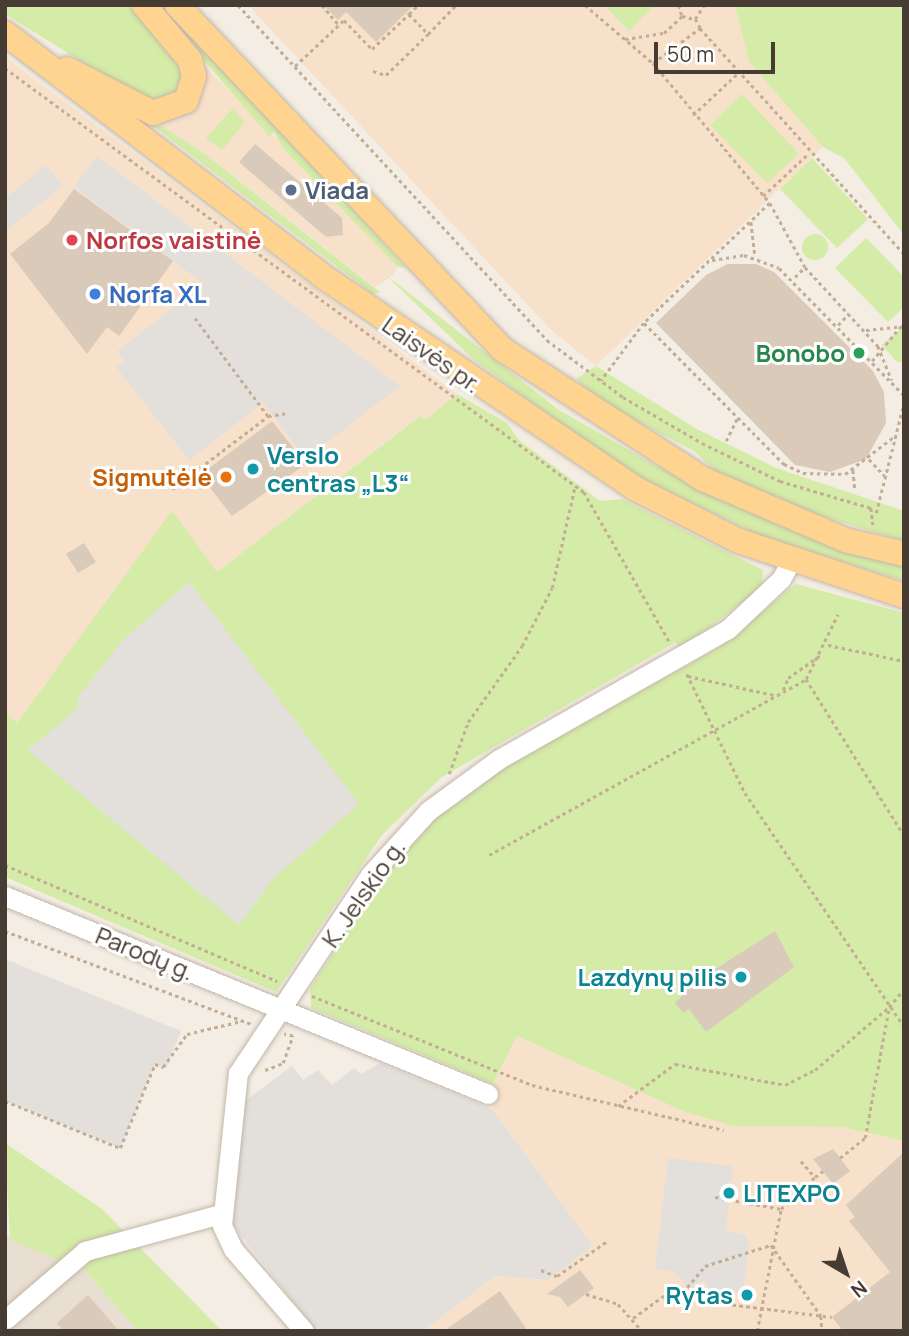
<!DOCTYPE html>
<html>
<head>
<meta charset="utf-8">
<style>
	body { margin:0 }
	#map { position:relative; width:909px; height:1336px; overflow:hidden; background:#f3ede3; font-family:Manrope,sans-serif }
	div>[style] { position:absolute }
	[style*='--x'] { left:calc(var(--x)*1px); top:calc(var(--y)*1px); width:calc(var(--w)*1px); rotate:calc(var(--a)*1deg) }
	.residential>* { inset:0; background:#e8ded1 }
	.commercial>* { inset:0; background:#f8e1cb }
	.green>* { inset:0; background:#d4eca7 }
	.round { border-radius:50% }
	.parking>* { inset:0; background:#e3e0dc }
	.building>* { inset:0; background:#d9caba }
	.path>* { height:2.5px; margin-top:-1.25px; transform-origin:0; background:repeating-linear-gradient(90deg,#c3ae95 0 3.5px,transparent 0 7px) }
	.roads { filter:drop-shadow(0 0 2px #c3b6a8) drop-shadow(0 0 2px #c3b6a8) }
	.minor>* { height:19px; margin:-9.5px; padding:0 9.5px; transform-origin:9.5px; border-radius:9.5px; background:#fff }
	.major>* { height:24px; margin:-12px; padding:0 12px; transform-origin:12px; border-radius:12px; background:#ffd490 }
	.dots>* { width:19px; height:19px; translate:-50% -50%; box-sizing:border-box; border:4px solid #fff; border-radius:50% }
	span { translate:-50% -50%; white-space:nowrap; text-align:center; line-height:1.15; -webkit-text-stroke:6px #fff; paint-order:stroke }
	.service-label { font-size:24px; color:#4e5e75; font-weight:700 }
	.left { translate:0 -50%; text-align:left }
	.health-label { font-size:24px; color:#be3a42; font-weight:700 }
	.shop-label { font-size:24px; color:#366cbe; font-weight:700 }
	.leisure-label { font-size:24px; color:#27864d; font-weight:700 }
	.right { translate:-100% -50%; text-align:right }
	.street-label { font-size:24px; color:#463c33 }
	.culture-label { font-size:24px; color:#0d838f; font-weight:700 }
	.food-label { font-size:24px; color:#c56008; font-weight:700 }
	.frame { position:absolute; inset:0; border:7px solid #463c33; pointer-events:none }
	.north { position:absolute; left:811px; top:1238px; width:70px; height:70px; -webkit-text-stroke:5px #fff; paint-order:stroke; rotate:141deg; font-size:19px; font-weight:700; line-height:28px; text-align:center; color:#463c33 }
	.north::after { content:''; display:block; margin:auto; width:24px; height:32px; background:#463c33; clip-path:polygon(50% 0,100% 100%,50% 72%,0 100%) }
	.scale { position:absolute; left:654px; top:42px; width:121px; height:32px; box-sizing:border-box; border:4px solid #463c33; border-top:0; padding-left:9px; font-size:21px; line-height:24px; white-space:nowrap; color:#463c33; -webkit-text-stroke:5px #fff; paint-order:stroke }
</style>
</head>
<body>
<div id="map">
	<div class="residential">
		<i style="clip-path:polygon(5px 1235px,84px 1270px,138px 1331px,5px 1331px)"></i>
	</div>
	<div class="commercial">
		<i style="clip-path:polygon(248px 5px,735px 5px,749px 62px,823px 147px,596px 366px,552px 331px)"></i>
		<i style="clip-path:polygon(5px 57px,457px 394px,424px 421px,419px 416px,217px 572px,172px 512px,17px 724px,5px 713px)"></i>
		<i style="clip-path:polygon(196px 57px,368px 232px,398px 267px,392px 276px,375px 287px,205px 154px,140px 113px)"></i>
		<i style="clip-path:polygon(517px 1036px,685px 1112px,733px 1126px,842px 1127px,904px 1141px,904px 1331px,423px 1331px,495px 1276px,548px 1280px,593px 1246px,492px 1109px,493px 1084px)"></i>
	</div>
	<div class="green">
		<i style="clip-path:polygon(5px 5px,133px 5px,185px 69px,177px 97px,147px 102px,5px 14px)"></i>
		<i style="clip-path:polygon(156px 5px,165px 5px,231px 75px,406px 268px,398px 267px,282px 147px,274px 132px,269px 136px)"></i>
		<i style="clip-path:polygon(604px 5px,655px 5px,629px 31px)"></i>
		<i style="clip-path:polygon(735px 5px,904px 5px,904px 235px,844px 158px,823px 147px,749px 62px)"></i>
		<i style="clip-path:polygon(742px 94px,799px 154px,767px 183px,710px 125px)"></i>
		<i style="clip-path:polygon(113px 95px,205px 154px,380px 292px,373px 294px)"></i>
		<i style="clip-path:polygon(233px 108px,245px 122px,222px 150px,206px 138px)"></i>
		<i style="clip-path:polygon(812px 158px,868px 219px,837px 248px,780px 189px)"></i>
		<i class="round" style="left:802px;top:234px;width:26px;height:26px"></i>
		<i style="clip-path:polygon(866px 238px,904px 277px,904px 307px,888px 322px,835px 268px)"></i>
		<i style="clip-path:polygon(386px 275px,559px 410px,662px 469px,785px 526px,904px 564px,904px 581px,761px 536px,619px 467px,473px 359px)"></i>
		<i style="clip-path:polygon(902px 328px,904px 362px,897px 362px,882px 345px)"></i>
		<i style="clip-path:polygon(596px 366px,695px 428px,776px 468px,904px 511px,904px 541px,801px 510px,718px 474px,694px 451px,606px 405px,576px 379px)"></i>
		<i style="clip-path:polygon(457px 394px,507px 423px,520px 441px,600px 501px,622px 499px,763px 570px,762px 587px,680px 650px,676px 642px,442px 777px,382px 835px,276px 992px,5px 877px,5px 713px,17px 723px,172px 511px,217px 572px,420px 416px,425px 420px)"></i>
		<i style="clip-path:polygon(796px 584px,904px 613px,904px 1141px,842px 1127px,733px 1126px,685px 1112px,517px 1036px,493px 1084px,311px 1008px,310px 989px,387px 871px,426px 825px,492px 774px,715px 650px)"></i>
		<i style="clip-path:polygon(5px 1143px,102px 1209px,222px 1331px,138px 1331px,84px 1270px,10px 1240px)"></i>
	</div>
	<div class="parking">
		<i style="clip-path:polygon(97px 156px,400px 386px,306px 459px,263px 403px,189px 460px,116px 367px,124px 361px,117px 351px,204px 284px,74px 187px)"></i>
		<i style="clip-path:polygon(46px 165px,63px 186px,5px 232px,5px 198px)"></i>
		<i style="clip-path:polygon(189px 582px,359px 804px,273px 879px,239px 925px,28px 750px,78px 708px,77px 699px,122px 641px)"></i>
		<i style="clip-path:polygon(5px 959px,181px 1031px,166px 1068px,155px 1064px,120px 1148px,5px 1101px)"></i>
		<i style="clip-path:polygon(380px 1063px,492px 1109px,593px 1246px,548px 1280px,495px 1276px,423px 1331px,316px 1331px,233px 1225px,242px 1103px,292px 1066px,303px 1080px,318px 1070px,332px 1085px,354px 1068px,361px 1074px)"></i>
		<i style="clip-path:polygon(668px 1158px,733px 1166px,726px 1232px,745px 1234px,749px 1243px,743px 1294px,710px 1290px,704px 1280px,688px 1289px,675px 1272px,655px 1269px)"></i>
	</div>
	<div class="building">
		<i style="clip-path:polygon(323px 5px,414px 5px,376px 42px,346px 12px,338px 20px)"></i>
		<i style="clip-path:polygon(255px 144px,342px 218px,343px 235px,326px 237px,239px 162px)"></i>
		<i style="clip-path:polygon(74px 189px,173px 261px,119px 336px,107px 327px,87px 354px,10px 254px,49px 223px)"></i>
		<i style="clip-path:polygon(728px 264px,756px 264px,774px 272px,873px 371px,884px 392px,886px 423px,866px 459px,830px 472px,795px 465px,656px 323px,706px 275px)"></i>
		<i style="clip-path:polygon(272px 421px,306px 464px,232px 516px,200px 475px)"></i>
		<i style="clip-path:polygon(84px 543px,96px 562px,78px 573px,66px 554px)"></i>
		<i style="clip-path:polygon(775px 931px,794px 967px,706px 1032px,689px 1009px,683px 1013px,675px 1003px,695px 982px)"></i>
		<i style="clip-path:polygon(833px 1149px,850px 1171px,833px 1184px,813px 1159px)"></i>
		<i style="clip-path:polygon(904px 1152px,904px 1331px,843px 1331px,832px 1317px,890px 1272px,849px 1221px,855px 1217px,846px 1205px)"></i>
		<i style="clip-path:polygon(580px 1270px,594px 1288px,568px 1307px,560px 1297px,547px 1294px)"></i>
		<i style="clip-path:polygon(500px 1291px,528px 1331px,444px 1331px)"></i>
		<i style="clip-path:polygon(88px 1295px,119px 1331px,63px 1331px,57px 1323px)"></i>
	</div>
	<div class="path">
		<i style="--x:238;--y:5;--w:456;--a:47.3"></i>
		<i style="--x:547;--y:340;--w:95;--a:36.9"></i>
		<i style="--x:623;--y:397;--w:91;--a:30.2"></i>
		<i style="--x:702;--y:443;--w:87;--a:26"></i>
		<i style="--x:780;--y:481;--w:95;--a:16.5"></i>
		<i style="--x:871;--y:508;--w:17;--a:83"></i>
		<i style="--x:322;--y:5;--w:26;--a:50"></i>
		<i style="--x:585;--y:5;--w:89;--a:40.5"></i>
		<i style="--x:653;--y:63;--w:182;--a:50.1"></i>
		<i style="--x:770;--y:203;--w:174;--a:136.4"></i>
		<i style="--x:644;--y:323;--w:72;--a:126.6"></i>
		<i style="--x:679;--y:5;--w:11;--a:75"></i>
		<i style="--x:409;--y:14;--w:13;--a:-45"></i>
		<i style="--x:700;--y:28;--w:304;--a:47.9"></i>
		<i style="--x:625;--y:39;--w:39;--a:-9"></i>
		<i style="--x:664;--y:33;--w:25;--a:-43"></i>
		<i style="--x:682;--y:16;--w:13;--a:13"></i>
		<i style="--x:695;--y:19;--w:17;--a:-57"></i>
		<i style="--x:653;--y:63;--w:59;--a:-36.7"></i>
		<i style="--x:700;--y:28;--w:10;--a:-119"></i>
		<i style="--x:295;--y:66;--w:67;--a:-43.2"></i>
		<i style="--x:344;--y:20;--w:40;--a:46"></i>
		<i style="--x:372;--y:49;--w:51;--a:-43.4"></i>
		<i style="--x:409;--y:14;--w:28;--a:46"></i>
		<i style="--x:428;--y:34;--w:40;--a:-46"></i>
		<i style="--x:5;--y:68;--w:718;--a:36.22"></i>
		<i style="--x:584;--y:492;--w:172;--a:60.3"></i>
		<i style="--x:373;--y:71;--w:14;--a:17"></i>
		<i style="--x:386;--y:75;--w:59;--a:-44.3"></i>
		<i style="--x:693;--y:115;--w:60;--a:-43"></i>
		<i style="--x:763;--y:196;--w:62;--a:-43"></i>
		<i style="--x:770;--y:203;--w:73;--a:61.3"></i>
		<i style="--x:805;--y:267;--w:108;--a:47.3"></i>
		<i style="--x:878;--y:346;--w:37;--a:68"></i>
		<i style="--x:751;--y:222;--w:35;--a:83"></i>
		<i style="--x:712;--y:260;--w:32;--a:-9"></i>
		<i style="--x:744;--y:255;--w:37;--a:20"></i>
		<i style="--x:779;--y:268;--w:178;--a:45.5"></i>
		<i style="--x:795;--y:277;--w:14;--a:-45"></i>
		<i style="--x:195;--y:318;--w:122;--a:53.3"></i>
		<i style="--x:268;--y:416;--w:18;--a:-9"></i>
		<i style="--x:644;--y:323;--w:199;--a:45.2"></i>
		<i style="--x:784;--y:464;--w:21;--a:25"></i>
		<i style="--x:803;--y:473;--w:42;--a:1.4"></i>
		<i style="--x:845;--y:474;--w:64;--a:-37.4"></i>
		<i style="--x:838;--y:325;--w:16;--a:-47"></i>
		<i style="--x:866;--y:330;--w:38;--a:-6"></i>
		<i style="--x:872;--y:361;--w:47;--a:-50.2"></i>
		<i style="--x:726;--y:441;--w:25;--a:-64"></i>
		<i style="--x:869;--y:459;--w:23;--a:47"></i>
		<i style="--x:853;--y:470;--w:19;--a:84"></i>
		<i style="--x:172;--y:489;--w:121;--a:-37.2"></i>
		<i style="--x:876;--y:513;--w:114;--a:-75.8"></i>
		<i style="--x:828;--y:645;--w:78;--a:11.9"></i>
		<i style="--x:687;--y:674;--w:132;--a:64"></i>
		<i style="--x:745;--y:793;--w:282;--a:55.7"></i>
		<i style="--x:688;--y:676;--w:88;--a:12.5"></i>
		<i style="--x:806;--y:679;--w:184;--a:57.9"></i>
		<i style="--x:783;--y:690;--w:13;--a:-67"></i>
		<i style="--x:788;--y:678;--w:39;--a:-35"></i>
		<i style="--x:449;--y:774;--w:55;--a:-69.9"></i>
		<i style="--x:468;--y:722;--w:93;--a:-54.6"></i>
		<i style="--x:522;--y:646;--w:65;--a:-62.7"></i>
		<i style="--x:552;--y:588;--w:105;--a:-77.3"></i>
		<i style="--x:489;--y:855;--w:363;--a:-29"></i>
		<i style="--x:806;--y:679;--w:72;--a:-63.8"></i>
		<i style="--x:5;--y:865;--w:296;--a:23.1"></i>
		<i style="--x:5;--y:931;--w:263;--a:20.7"></i>
		<i style="--x:312;--y:996;--w:237;--a:22"></i>
		<i style="--x:532;--y:1085;--w:197;--a:13.2"></i>
		<i style="--x:265;--y:1070;--w:19;--a:-21"></i>
		<i style="--x:283;--y:1063;--w:29;--a:-70"></i>
		<i style="--x:293;--y:1036;--w:9;--a:-167"></i>
		<i style="--x:5;--y:1101;--w:124;--a:22.2"></i>
		<i style="--x:120;--y:1148;--w:91;--a:-67.4"></i>
		<i style="--x:155;--y:1064;--w:9;--a:21"></i>
		<i style="--x:163;--y:1067;--w:41;--a:-54"></i>
		<i style="--x:187;--y:1034;--w:56;--a:-13.5"></i>
		<i style="--x:618;--y:1106;--w:71;--a:-36.4"></i>
		<i style="--x:675;--y:1064;--w:112;--a:10.8"></i>
		<i style="--x:785;--y:1085;--w:34;--a:-27"></i>
		<i style="--x:815;--y:1070;--w:97;--a:-40.4"></i>
		<i style="--x:840;--y:1158;--w:32;--a:-39"></i>
		<i style="--x:865;--y:1138;--w:133;--a:-79.6"></i>
		<i style="--x:889;--y:1007;--w:23;--a:-50"></i>
		<i style="--x:801;--y:1161;--w:21;--a:49"></i>
		<i style="--x:815;--y:1177;--w:10;--a:-37"></i>
		<i style="--x:715;--y:1197;--w:67;--a:10.3"></i>
		<i style="--x:541;--y:1270;--w:17;--a:21"></i>
		<i style="--x:557;--y:1276;--w:60;--a:-34.8"></i>
		<i style="--x:586;--y:1294;--w:34;--a:17"></i>
		<i style="--x:618;--y:1304;--w:36;--a:48"></i>
		<i style="--x:678;--y:1298;--w:42;--a:-49.8"></i>
		<i style="--x:705;--y:1266;--w:69;--a:-17.7"></i>
		<i style="--x:771;--y:1245;--w:87;--a:54.8"></i>
		<i style="--x:821;--y:1316;--w:15;--a:86"></i>
		<i style="--x:633;--y:1318;--w:37;--a:-36"></i>
		<i style="--x:663;--y:1296;--w:170;--a:7.1"></i>
		<i style="--x:757;--y:1331;--w:124;--a:-78.9"></i>
		<i style="--x:781;--y:1209;--w:47;--a:-43.3"></i>
	</div>
	<div class="roads">
		<div class="minor">
			<i style="--x:5;--y:896;--w:522;--a:22.29"></i>
			<i style="--x:6;--y:1319;--w:104;--a:-40.7"></i>
			<i style="--x:85;--y:1251;--w:140;--a:-15.3"></i>
			<i style="--x:304;--y:1331;--w:108;--a:-130.9"></i>
			<i style="--x:233;--y:1249;--w:26;--a:-115"></i>
			<i style="--x:222;--y:1225;--w:153;--a:-84"></i>
			<i style="--x:238;--y:1073;--w:238;--a:-56.3"></i>
			<i style="--x:370;--y:875;--w:86;--a:-47.8"></i>
			<i style="--x:428;--y:811;--w:88;--a:-36.2"></i>
			<i style="--x:499;--y:759;--w:263;--a:-29.6"></i>
			<i style="--x:728;--y:629;--w:73;--a:-43.3"></i>
			<i style="--x:781;--y:579;--w:21;--a:-61"></i>
		</div>
		<div class="major">
			<i style="--x:177;--y:5;--w:473;--a:46.6"></i>
			<i style="--x:502;--y:349;--w:239;--a:32.9"></i>
			<i style="--x:703;--y:479;--w:155;--a:23.2"></i>
			<i style="--x:845;--y:540;--w:61;--a:13.3"></i>
			<i style="--x:5;--y:33;--w:398;--a:37.4"></i>
			<i style="--x:321;--y:275;--w:379;--a:34.2"></i>
			<i style="--x:634;--y:488;--w:118;--a:26.8"></i>
			<i style="--x:739;--y:541;--w:174;--a:18.4"></i>
			<i style="--x:67;--y:69;--w:97;--a:27.1"></i>
			<i style="--x:153;--y:113;--w:35;--a:-20"></i>
			<i style="--x:186;--y:101;--w:26;--a:-72"></i>
			<i style="--x:194;--y:76;--w:16;--a:-104"></i>
			<i style="--x:190;--y:60;--w:72;--a:-129.9"></i>
		</div>
	</div>
	<div class="dots">
		<i style="left:291px;top:190px;background:#5c6f8a"></i>
		<i style="left:72px;top:240px;background:#e0444e"></i>
		<i style="left:95px;top:294px;background:#3f7fe0"></i>
		<i style="left:859px;top:353px;background:#2e9e5b"></i>
		<i style="left:253px;top:469px;background:#0f9aa8"></i>
		<i style="left:226px;top:477px;background:#e8710a"></i>
		<i style="left:741px;top:977px;background:#0f9aa8"></i>
		<i style="left:729px;top:1193px;background:#0f9aa8"></i>
		<i style="left:747px;top:1295px;background:#0f9aa8"></i>
	</div>
	<div class="service-label">
		<span class="left" style="left:305px;top:190px">Viada</span>
	</div>
	<div class="health-label">
		<span class="left" style="left:86px;top:240px">Norfos vaistinė</span>
	</div>
	<div class="shop-label">
		<span class="left" style="left:109px;top:294px">Norfa XL</span>
	</div>
	<div class="leisure-label">
		<span class="right" style="left:845px;top:353px">Bonobo</span>
	</div>
	<div class="street-label">
		<span style="left:432px;top:354px;rotate:35deg">Laisvės pr.</span>
		<span style="left:363px;top:893px;rotate:-55deg">K. Jelskio g.</span>
		<span style="left:145px;top:953px;rotate:22deg">Parodų g.</span>
	</div>
	<div class="culture-label">
		<span class="left" style="left:267px;top:469px">Verslo<br>centras „L3“</span>
		<span class="right" style="left:727px;top:977px">Lazdynų pilis</span>
		<span class="left" style="left:743px;top:1193px">LITEXPO</span>
		<span class="right" style="left:733px;top:1295px">Rytas</span>
	</div>
	<div class="food-label">
		<span class="right" style="left:212px;top:477px">Sigmutėlė</span>
	</div>
	<div class="frame"></div>
	<div class="north">N</div>
	<div class="scale">50 m</div>
</div>
</body>
</html>
